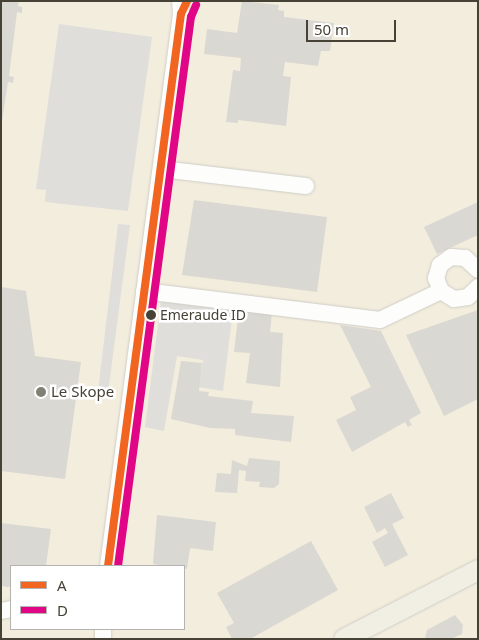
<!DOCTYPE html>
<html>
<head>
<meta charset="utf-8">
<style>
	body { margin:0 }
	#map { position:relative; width:479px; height:640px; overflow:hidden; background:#f0efea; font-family:"Noto Sans",sans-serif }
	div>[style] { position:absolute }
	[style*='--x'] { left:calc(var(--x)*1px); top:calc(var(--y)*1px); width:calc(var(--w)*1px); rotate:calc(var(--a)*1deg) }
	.commercial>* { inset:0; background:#f3eddd }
	.parking>* { inset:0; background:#dfdeda }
	.building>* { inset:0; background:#dad8d2 }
	.roads { filter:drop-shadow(0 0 1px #cecdc7) drop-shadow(0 0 1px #cecdc7) }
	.minor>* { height:16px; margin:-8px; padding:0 8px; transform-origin:8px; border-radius:8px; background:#fdfdfc }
	.major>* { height:20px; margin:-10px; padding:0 10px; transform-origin:10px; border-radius:10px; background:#f1efe4 }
	.bus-1>* { height:8px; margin:-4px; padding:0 4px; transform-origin:4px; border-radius:4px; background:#f26521 }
	.bus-2>* { height:8px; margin:-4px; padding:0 4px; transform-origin:4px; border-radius:4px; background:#e10685 }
	.dots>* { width:14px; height:14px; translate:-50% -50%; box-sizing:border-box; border:2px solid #fff; border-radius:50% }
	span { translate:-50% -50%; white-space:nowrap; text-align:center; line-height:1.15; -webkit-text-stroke:5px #fff; paint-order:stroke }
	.bus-label { font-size:14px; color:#464236 }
	.left { translate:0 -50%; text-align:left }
	.poi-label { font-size:15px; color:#464236 }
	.frame { position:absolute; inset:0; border:2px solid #464236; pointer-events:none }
	.legend { position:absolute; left:10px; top:565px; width:175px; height:65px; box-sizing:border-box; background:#fff; border:1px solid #b5b3af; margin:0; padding:6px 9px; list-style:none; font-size:15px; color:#464236 }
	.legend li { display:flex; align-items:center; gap:10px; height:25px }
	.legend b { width:25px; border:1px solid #b5b3af }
	.scale { position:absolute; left:306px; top:20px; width:90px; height:22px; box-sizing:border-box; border:2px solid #464236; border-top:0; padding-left:6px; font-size:15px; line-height:18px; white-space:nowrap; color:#464236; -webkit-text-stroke:4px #fff; paint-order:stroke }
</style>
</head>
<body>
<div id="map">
	<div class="commercial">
		<i style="clip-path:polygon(evenodd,1px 1px,478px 1px,478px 639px,1px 639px,1px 1px,11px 566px,184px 566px,184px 629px,11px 629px,11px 566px)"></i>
	</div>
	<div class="parking">
		<i style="clip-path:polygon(59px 24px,152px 37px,128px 211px,45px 202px,46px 190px,36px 189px)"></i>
		<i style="clip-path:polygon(118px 224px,130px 225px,108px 393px,98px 391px)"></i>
		<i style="clip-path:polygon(162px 293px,234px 302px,223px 391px,199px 387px,203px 360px,177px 356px,164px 431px,145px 427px)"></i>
	</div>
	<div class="building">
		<i style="clip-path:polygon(1px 1px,19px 1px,18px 6px,22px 7px,22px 13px,17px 12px,9px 76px,14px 77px,13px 83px,8px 82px,2px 121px)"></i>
		<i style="clip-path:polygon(242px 1px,279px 5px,278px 10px,284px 11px,284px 17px,334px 23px,330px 51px,321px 51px,318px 66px,285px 62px,283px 76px,291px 77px,286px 126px,238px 120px,238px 123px,226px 122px,233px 70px,240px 71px,241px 58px,204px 54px,207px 29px,237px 33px)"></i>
		<i style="clip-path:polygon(194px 200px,327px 217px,317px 292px,182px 275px)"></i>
		<i style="clip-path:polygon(478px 202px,478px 235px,437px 254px,424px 227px)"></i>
		<i style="clip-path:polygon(1px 287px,26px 291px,35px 356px,81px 362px,65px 479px,1px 471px)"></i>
		<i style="clip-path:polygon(239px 309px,272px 313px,270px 332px,283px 333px,280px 387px,246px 383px,250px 353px,234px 352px)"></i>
		<i style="clip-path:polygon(478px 310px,478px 399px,444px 416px,406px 335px)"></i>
		<i style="clip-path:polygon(340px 325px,381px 331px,421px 413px,409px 420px,412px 425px,408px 427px,405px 422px,352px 452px,336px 420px,356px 410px,350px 397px,371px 387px)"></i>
		<i style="clip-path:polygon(181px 361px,202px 363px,199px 391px,209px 392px,208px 396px,253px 401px,251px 413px,294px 416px,291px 442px,235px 435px,235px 429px,210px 428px,171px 419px)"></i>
		<i style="clip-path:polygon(249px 458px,280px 461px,279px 484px,274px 488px,259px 487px,260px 482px,245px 481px,246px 471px,239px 470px,237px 493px,215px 492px,217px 473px,231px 474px,232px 460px,247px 466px)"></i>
		<i style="clip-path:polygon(391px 493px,404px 518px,392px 524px,408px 555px,385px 567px,372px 542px,388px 533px,385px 528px,377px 533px,364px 507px)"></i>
		<i style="clip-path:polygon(157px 515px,216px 522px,213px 551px,190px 548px,187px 569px,153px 564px)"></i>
		<i style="clip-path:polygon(1px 523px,51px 529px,46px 566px,11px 566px,11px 586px,8px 587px,1px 586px)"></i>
		<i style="clip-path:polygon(311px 541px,338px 590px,250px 639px,232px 639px,226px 627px,234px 623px,217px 593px)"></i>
		<i style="clip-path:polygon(455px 615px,463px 625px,462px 634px,451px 639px,425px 639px,427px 630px)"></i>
	</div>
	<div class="roads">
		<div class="minor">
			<i style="--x:161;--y:169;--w:146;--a:6.7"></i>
			<i style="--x:478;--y:270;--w:18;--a:-137"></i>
			<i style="--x:465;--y:258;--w:14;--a:-176"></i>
			<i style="--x:451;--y:257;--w:14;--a:144"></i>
			<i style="--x:440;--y:265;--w:14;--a:107"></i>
			<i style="--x:436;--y:278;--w:14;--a:69"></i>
			<i style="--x:441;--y:291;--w:15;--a:32"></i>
			<i style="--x:454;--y:299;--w:14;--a:-8"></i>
			<i style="--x:468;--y:297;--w:14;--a:-45"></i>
			<i style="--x:144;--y:291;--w:238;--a:7"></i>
			<i style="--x:380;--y:320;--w:68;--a:-25.4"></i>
			<i style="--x:108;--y:566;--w:557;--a:-82.47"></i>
			<i style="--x:181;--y:14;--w:13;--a:-94"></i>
			<i style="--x:1;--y:611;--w:10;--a:-11"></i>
			<i style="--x:103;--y:629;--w:10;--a:90"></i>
		</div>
		<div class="major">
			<i style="--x:344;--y:639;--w:151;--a:-27.2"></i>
		</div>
	</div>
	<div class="bus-1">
		<i style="--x:108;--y:566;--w:557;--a:-82.47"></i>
		<i style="--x:181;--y:14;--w:14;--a:-65"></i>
	</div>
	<div class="bus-2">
		<i style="--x:118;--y:566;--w:554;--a:-82.43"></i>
		<i style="--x:191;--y:17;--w:13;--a:-67"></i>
	</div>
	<div class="dots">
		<i style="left:151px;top:315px;background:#464236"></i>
		<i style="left:41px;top:392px;background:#827f75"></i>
	</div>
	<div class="bus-label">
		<span class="left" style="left:160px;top:315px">Emeraude ID</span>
	</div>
	<div class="poi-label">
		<span class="left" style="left:51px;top:392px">Le Skope</span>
	</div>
	<div class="frame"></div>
	<ul class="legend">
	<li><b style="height:6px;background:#f26521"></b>A</li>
	<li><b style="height:6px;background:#e10685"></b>D</li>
	</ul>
	<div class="scale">50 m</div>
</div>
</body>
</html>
